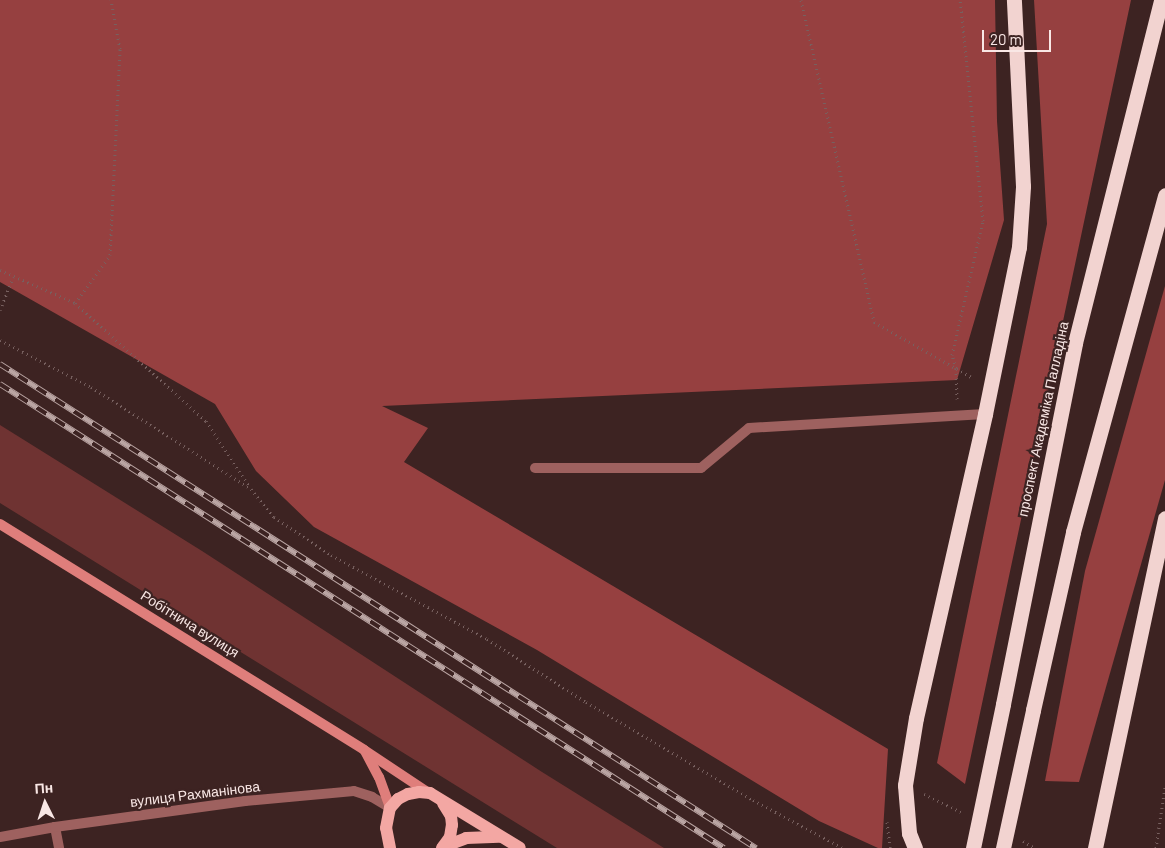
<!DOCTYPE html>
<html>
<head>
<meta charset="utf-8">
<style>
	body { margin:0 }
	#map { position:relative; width:1165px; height:848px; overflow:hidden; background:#3d2322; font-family:Barlow,sans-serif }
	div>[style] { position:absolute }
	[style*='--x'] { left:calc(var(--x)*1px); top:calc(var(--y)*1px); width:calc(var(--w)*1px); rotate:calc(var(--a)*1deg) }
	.green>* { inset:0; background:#6f3332 }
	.forest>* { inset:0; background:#964040 }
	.path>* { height:3px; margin-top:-1.5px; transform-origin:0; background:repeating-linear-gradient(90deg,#77605f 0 1px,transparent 0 5px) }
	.lane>* { height:10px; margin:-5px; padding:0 5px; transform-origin:5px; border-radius:5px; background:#9e615f }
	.street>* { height:10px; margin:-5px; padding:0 5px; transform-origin:5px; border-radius:5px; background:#9e615f }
	.secondary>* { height:10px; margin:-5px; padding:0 5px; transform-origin:5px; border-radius:5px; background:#df7e7b }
	.primary>* { height:12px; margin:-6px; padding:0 6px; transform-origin:6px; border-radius:6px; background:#f3a7a3 }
	.highway>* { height:15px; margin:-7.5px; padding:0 7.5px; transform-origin:7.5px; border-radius:7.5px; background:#f2d3d0 }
	.rail>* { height:5.5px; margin-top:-2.75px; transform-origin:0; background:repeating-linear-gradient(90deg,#3d2322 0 11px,#baa5a3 0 22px); box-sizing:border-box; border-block:1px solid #baa5a3 }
	.highway-bridge>* { height:15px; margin:-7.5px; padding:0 7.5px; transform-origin:7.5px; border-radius:7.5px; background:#f2d3d0 }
	span { translate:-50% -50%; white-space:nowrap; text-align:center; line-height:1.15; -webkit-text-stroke:4.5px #3d2322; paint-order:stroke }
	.street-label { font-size:14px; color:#f9e7e5 }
	.north { position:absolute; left:20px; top:778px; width:50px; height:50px; -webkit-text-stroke:4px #3d2322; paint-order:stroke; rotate:356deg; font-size:14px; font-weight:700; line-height:20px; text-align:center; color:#f9e7e5 }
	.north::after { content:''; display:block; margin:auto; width:18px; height:22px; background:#f9e7e5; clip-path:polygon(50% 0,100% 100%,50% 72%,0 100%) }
	.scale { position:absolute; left:982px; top:30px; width:69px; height:22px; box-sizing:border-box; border:2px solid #f9e7e5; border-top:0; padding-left:6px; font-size:15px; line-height:18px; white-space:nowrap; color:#f9e7e5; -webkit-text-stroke:4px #3d2322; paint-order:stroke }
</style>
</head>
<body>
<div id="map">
	<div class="green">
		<i style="clip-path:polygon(0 425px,202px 551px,542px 772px,664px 848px,557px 848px,0 503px)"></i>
	</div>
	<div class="forest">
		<i style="clip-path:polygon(0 0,995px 0,997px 121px,1004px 220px,957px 380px,382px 406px,428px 428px,404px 462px,888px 749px,882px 848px,878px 848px,819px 821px,537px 650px,314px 527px,256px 471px,215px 404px,0 282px)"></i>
		<i style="clip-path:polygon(1034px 0,1131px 0,965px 784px,937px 763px,1047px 224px)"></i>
		<i style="clip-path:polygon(1165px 286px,1165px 480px,1079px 782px,1045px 781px,1085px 571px)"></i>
	</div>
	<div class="path">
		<i style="--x:801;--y:0;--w:330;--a:77.2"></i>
		<i style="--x:874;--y:322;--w:114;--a:29.5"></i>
		<i style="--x:0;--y:270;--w:82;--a:23.7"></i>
		<i style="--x:75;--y:303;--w:176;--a:42"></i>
		<i style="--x:206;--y:421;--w:78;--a:56.5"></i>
		<i style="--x:75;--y:303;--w:59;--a:-53.9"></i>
		<i style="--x:110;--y:255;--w:206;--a:-87.2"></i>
		<i style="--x:120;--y:49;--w:50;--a:-100.4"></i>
		<i style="--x:0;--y:310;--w:35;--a:-68"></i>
		<i style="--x:0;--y:340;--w:102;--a:27.3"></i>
		<i style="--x:91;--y:387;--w:190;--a:32.5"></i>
		<i style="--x:251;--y:489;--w:36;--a:51"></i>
		<i style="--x:274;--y:517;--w:69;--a:33.7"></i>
		<i style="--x:331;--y:555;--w:177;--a:28.3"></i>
		<i style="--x:487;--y:639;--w:117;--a:32.5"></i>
		<i style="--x:586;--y:702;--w:194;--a:30.4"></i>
		<i style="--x:753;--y:800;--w:102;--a:28.1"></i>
		<i style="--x:957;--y:399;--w:31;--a:-92"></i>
		<i style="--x:956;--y:368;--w:14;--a:-107"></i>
		<i style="--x:952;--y:355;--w:138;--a:-77"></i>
		<i style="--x:983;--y:221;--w:222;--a:-95.9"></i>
		<i style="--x:924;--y:794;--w:41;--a:25.9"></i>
		<i style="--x:887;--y:822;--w:26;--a:83"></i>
		<i style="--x:1023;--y:841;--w:14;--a:30"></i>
		<i style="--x:1156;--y:848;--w:62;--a:-81.6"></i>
	</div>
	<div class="lane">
		<i style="--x:535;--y:468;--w:166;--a:0"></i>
		<i style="--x:701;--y:468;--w:62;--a:-39.8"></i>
		<i style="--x:749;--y:428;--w:236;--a:-3.4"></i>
	</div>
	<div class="street">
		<i style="--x:55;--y:827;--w:21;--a:79"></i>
		<i style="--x:0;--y:837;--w:56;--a:-10.3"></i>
		<i style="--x:55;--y:827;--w:192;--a:-7.8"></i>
		<i style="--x:245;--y:801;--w:109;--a:-5.2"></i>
		<i style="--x:354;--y:791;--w:19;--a:18"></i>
		<i style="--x:372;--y:797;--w:21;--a:31"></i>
	</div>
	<div class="secondary">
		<i style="--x:0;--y:524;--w:428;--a:31.8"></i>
		<i style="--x:364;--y:750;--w:78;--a:33.5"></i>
		<i style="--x:366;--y:753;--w:27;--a:62"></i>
		<i style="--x:379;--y:777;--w:33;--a:70"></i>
	</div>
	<div class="primary">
		<i style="--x:443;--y:847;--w:25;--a:-21"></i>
		<i style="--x:466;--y:838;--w:33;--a:-2"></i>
		<i style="--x:390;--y:848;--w:20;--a:-101"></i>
		<i style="--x:386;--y:828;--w:20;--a:-79"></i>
		<i style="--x:390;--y:808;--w:12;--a:-48"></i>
		<i style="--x:398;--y:799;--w:11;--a:-27"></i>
		<i style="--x:408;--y:794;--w:11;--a:-10"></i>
		<i style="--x:419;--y:792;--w:11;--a:5"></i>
		<i style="--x:430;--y:793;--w:105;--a:31.4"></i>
		<i style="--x:442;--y:848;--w:14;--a:-54"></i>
		<i style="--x:450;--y:837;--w:12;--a:-81"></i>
		<i style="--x:452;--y:825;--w:9;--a:-96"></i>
		<i style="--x:451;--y:816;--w:15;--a:-122"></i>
	</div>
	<div class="highway">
		<i style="--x:1003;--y:704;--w:368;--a:-78.7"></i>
		<i style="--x:1075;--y:343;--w:354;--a:-75.9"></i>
		<i style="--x:1033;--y:710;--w:182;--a:-77.3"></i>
		<i style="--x:1073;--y:532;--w:349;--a:-74.7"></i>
		<i style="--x:915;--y:848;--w:16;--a:-112"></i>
		<i style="--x:909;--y:833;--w:48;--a:-94.8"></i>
		<i style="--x:905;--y:785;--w:68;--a:-80.7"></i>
		<i style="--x:916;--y:718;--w:312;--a:-77.2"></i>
		<i style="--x:985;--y:414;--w:170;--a:-78.5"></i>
		<i style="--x:1019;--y:247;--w:61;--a:-86.2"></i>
		<i style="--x:1023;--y:186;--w:186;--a:-92.8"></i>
		<i style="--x:1095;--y:848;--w:337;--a:-78"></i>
	</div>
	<div class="rail">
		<i style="--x:0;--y:364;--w:898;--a:32.63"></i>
		<i style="--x:0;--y:384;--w:860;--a:32.66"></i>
	</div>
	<div class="highway-bridge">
		<i style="--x:973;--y:848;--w:147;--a:-78.2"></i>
		<i style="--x:1003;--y:848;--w:141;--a:-77.7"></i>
	</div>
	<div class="street-label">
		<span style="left:1043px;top:419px;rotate:-78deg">проспект Академіка Палладіна</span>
		<span style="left:190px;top:624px;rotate:32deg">Робітнича вулиця</span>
		<span style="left:195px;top:794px;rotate:-7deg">вулиця Рахманінова</span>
	</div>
	<div class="north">Пн</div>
	<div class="scale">20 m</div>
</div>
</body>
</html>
